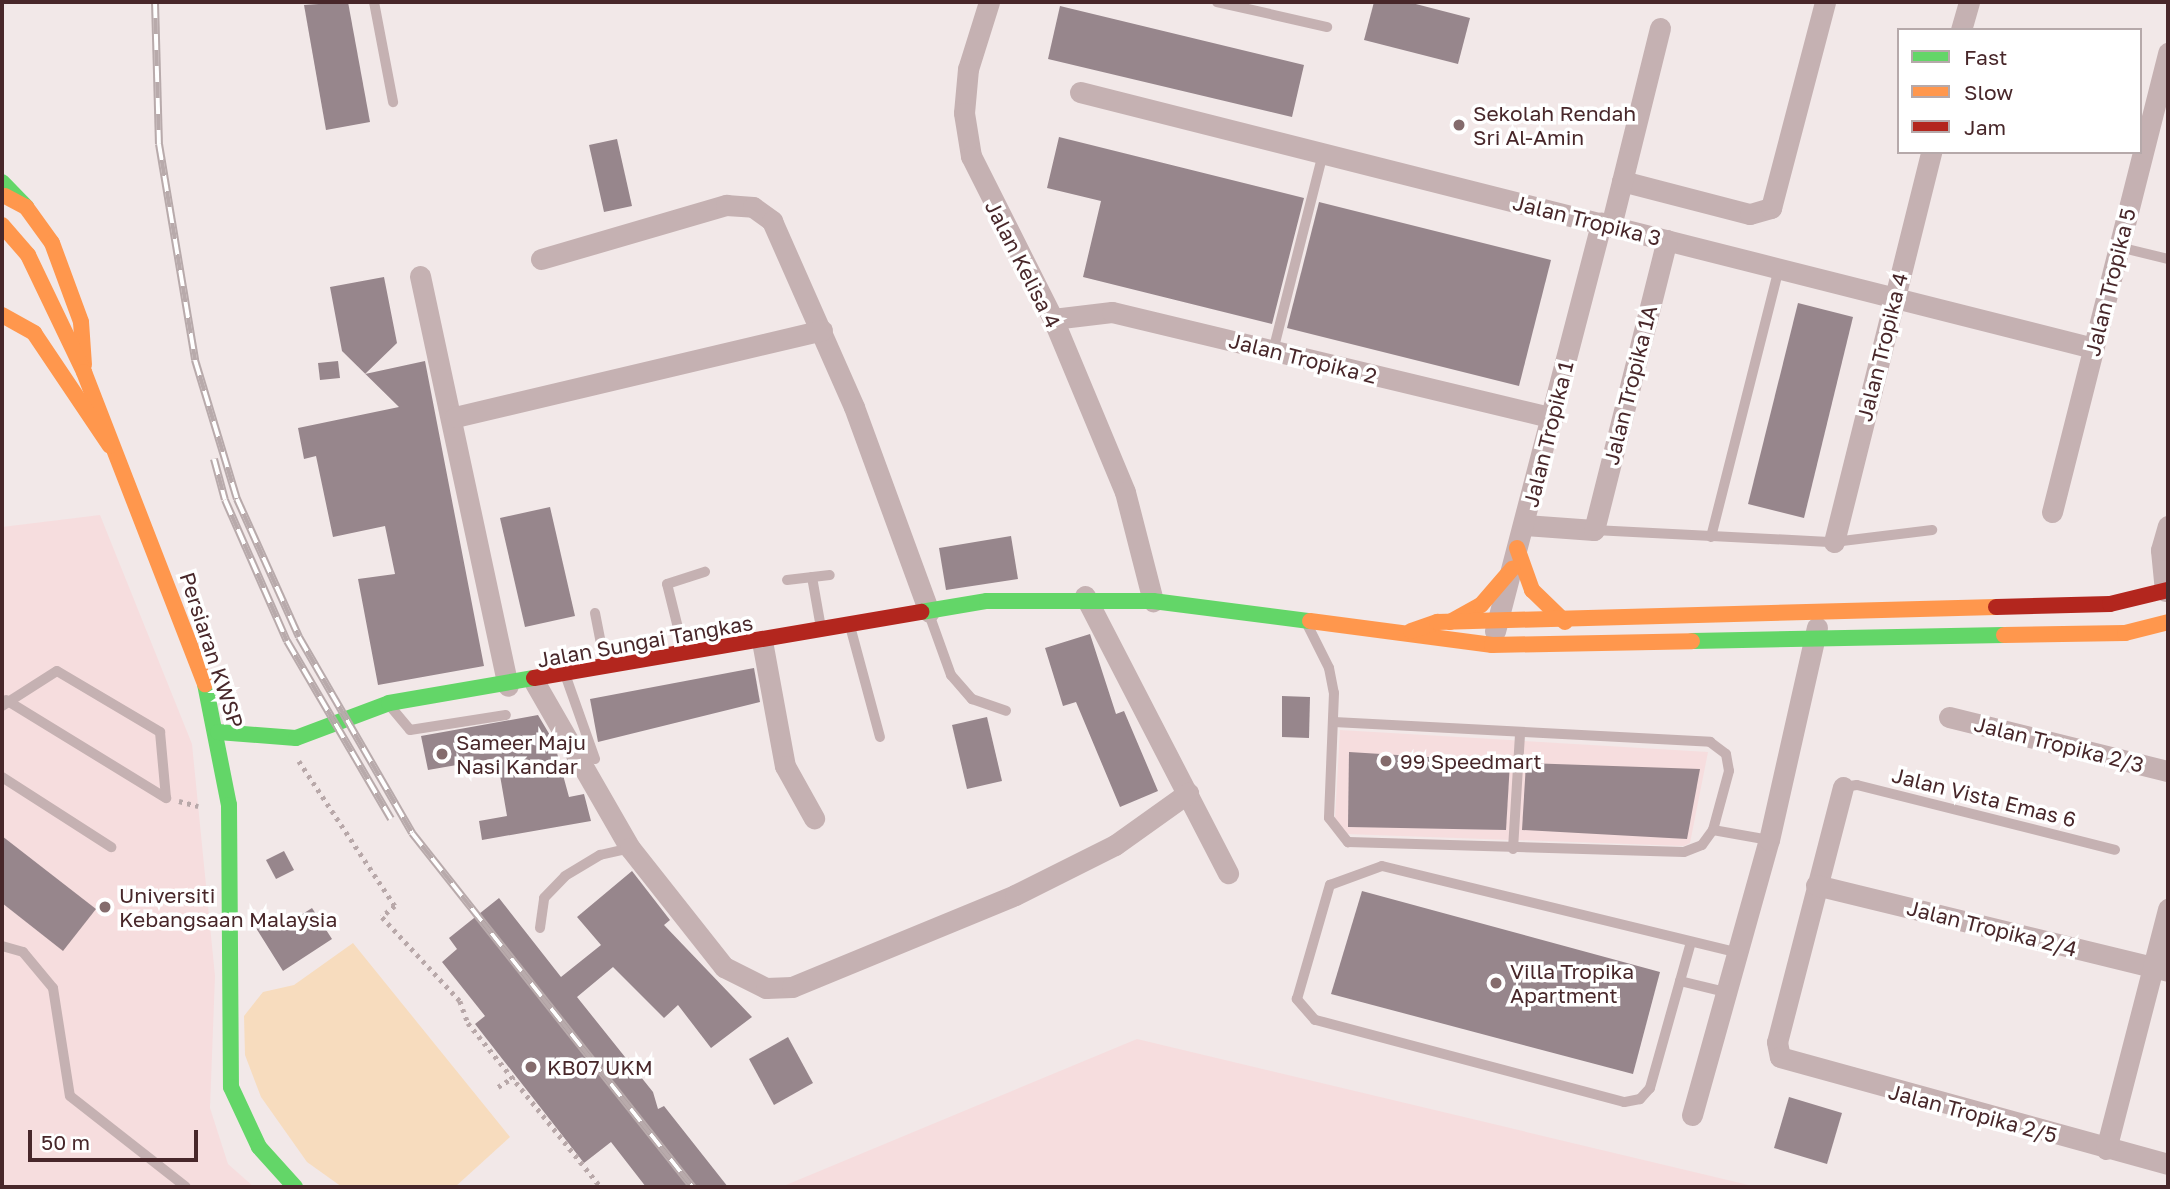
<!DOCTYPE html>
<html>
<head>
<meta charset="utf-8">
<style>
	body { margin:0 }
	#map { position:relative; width:2170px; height:1189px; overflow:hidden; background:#f2e8e8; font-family:"Golos Text",sans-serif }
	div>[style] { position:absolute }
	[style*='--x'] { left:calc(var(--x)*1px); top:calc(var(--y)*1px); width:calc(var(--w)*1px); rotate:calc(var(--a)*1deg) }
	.built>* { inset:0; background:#f6ddde }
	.green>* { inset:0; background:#f7dcbe }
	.building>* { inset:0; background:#97868c }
	.path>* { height:4.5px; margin-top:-2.25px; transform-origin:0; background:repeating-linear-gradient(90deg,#b8a8a9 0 3.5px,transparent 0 8.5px) }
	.lane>* { height:10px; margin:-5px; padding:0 5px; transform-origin:5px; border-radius:5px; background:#c5b1b2 }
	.street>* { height:21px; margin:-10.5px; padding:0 10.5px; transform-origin:10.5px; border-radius:10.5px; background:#c5b1b2 }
	.fast>* { height:16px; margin:-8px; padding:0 8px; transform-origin:8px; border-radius:8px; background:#63d668 }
	.slow>* { height:16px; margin:-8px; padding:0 8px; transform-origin:8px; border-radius:8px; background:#ff974d }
	.jam>* { height:16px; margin:-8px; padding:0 8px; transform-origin:8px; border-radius:8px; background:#b3261e }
	.rail>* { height:8px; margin-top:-4px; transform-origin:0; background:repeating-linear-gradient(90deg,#fff 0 16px,#b8aaab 0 32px); box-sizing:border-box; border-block:2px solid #b8aaab }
	.dots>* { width:19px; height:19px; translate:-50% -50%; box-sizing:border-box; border:4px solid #fff; border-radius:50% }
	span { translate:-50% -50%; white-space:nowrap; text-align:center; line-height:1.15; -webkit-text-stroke:7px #fff; paint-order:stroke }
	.poi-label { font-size:21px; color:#48272a }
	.left { translate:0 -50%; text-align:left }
	.street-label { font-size:21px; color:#48272a }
	.frame { position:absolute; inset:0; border:4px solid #48272a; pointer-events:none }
	.legend { position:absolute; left:1897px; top:28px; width:245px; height:126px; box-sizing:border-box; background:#fff; border:2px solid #b6a9aa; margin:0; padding:9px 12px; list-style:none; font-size:21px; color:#48272a }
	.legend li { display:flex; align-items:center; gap:14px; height:35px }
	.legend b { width:35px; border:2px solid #b6a9aa }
	.scale { position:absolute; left:28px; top:1130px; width:170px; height:32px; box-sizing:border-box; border:4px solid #48272a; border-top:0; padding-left:9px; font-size:21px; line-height:24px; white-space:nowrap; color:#48272a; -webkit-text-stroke:5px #fff; paint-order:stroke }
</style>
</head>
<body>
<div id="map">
	<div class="built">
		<i style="clip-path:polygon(100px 515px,192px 744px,215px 976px,210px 1108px,228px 1164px,254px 1187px,2px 1187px,2px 527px)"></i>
		<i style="clip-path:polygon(1340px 730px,1708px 752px,1690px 843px,1684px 846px,1346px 834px,1335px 818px)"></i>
		<i style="clip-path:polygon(1137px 1039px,1757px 1187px,786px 1185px)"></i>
	</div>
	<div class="green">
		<i style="clip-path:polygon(353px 943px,510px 1137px,455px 1187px,342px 1187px,307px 1162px,261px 1097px,245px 1055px,244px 1016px,263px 992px,294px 985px)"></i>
	</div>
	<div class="building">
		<i style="clip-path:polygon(348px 2px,370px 122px,326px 130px,304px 5px)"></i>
		<i style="clip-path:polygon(1374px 2px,1408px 2px,1470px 18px,1458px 64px,1364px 40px)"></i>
		<i style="clip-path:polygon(1060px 6px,1304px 65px,1292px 117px,1048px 59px)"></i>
		<i style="clip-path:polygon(1059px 137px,1304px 198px,1272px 324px,1083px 277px,1101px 201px,1047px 188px)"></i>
		<i style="clip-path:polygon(617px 139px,632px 206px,604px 212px,589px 145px)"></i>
		<i style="clip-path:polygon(1319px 202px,1551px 260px,1519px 386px,1287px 328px)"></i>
		<i style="clip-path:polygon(384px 277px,397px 343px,365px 374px,425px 361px,484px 666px,378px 685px,358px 579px,395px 574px,385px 526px,333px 537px,316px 456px,304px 459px,298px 428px,399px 407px,342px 351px,330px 287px)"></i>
		<i style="clip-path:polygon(1798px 303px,1853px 317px,1804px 518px,1748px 504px)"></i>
		<i style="clip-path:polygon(338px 361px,340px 378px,320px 380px,318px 363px)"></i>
		<i style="clip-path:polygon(550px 507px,575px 616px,525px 627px,500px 518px)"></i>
		<i style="clip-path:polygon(1011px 536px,1018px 579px,946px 590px,939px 548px)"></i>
		<i style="clip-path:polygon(1090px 634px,1116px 714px,1124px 711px,1158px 791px,1120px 807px,1076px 702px,1063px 706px,1045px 648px)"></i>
		<i style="clip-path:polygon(754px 668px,760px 702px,598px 742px,590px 699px)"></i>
		<i style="clip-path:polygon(1282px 696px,1310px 697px,1309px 738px,1282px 737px)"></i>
		<i style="clip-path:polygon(538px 715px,554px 742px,569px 797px,584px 794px,591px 821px,482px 840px,479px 821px,507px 816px,497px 758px,428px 770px,421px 736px)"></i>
		<i style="clip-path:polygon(987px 717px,1002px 781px,967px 789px,952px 725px)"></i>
		<i style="clip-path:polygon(1349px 752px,1510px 762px,1506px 830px,1348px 827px)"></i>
		<i style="clip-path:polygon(1526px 763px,1700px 769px,1687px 839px,1522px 830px)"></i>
		<i style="clip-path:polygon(2px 836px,96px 909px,63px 951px,2px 903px)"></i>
		<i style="clip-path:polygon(284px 851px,294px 870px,276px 879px,266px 860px)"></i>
		<i style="clip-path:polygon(632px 871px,670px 920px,664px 925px,752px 1017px,711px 1048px,678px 1005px,664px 1018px,613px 967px,577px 997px,653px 1092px,658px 1109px,664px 1106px,728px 1187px,646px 1187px,611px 1142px,584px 1163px,475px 1024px,485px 1016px,442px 962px,457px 949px,449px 938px,499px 898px,561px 977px,601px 945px,577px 917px)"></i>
		<i style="clip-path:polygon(1362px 891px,1660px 972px,1633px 1074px,1331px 994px)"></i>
		<i style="clip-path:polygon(312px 908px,332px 939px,283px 971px,256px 928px,278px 914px,285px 925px)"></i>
		<i style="clip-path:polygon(788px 1037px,813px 1083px,774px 1105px,749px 1059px)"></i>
		<i style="clip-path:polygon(1789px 1097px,1842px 1113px,1827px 1164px,1774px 1148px)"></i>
	</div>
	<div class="path">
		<i style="--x:299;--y:761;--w:174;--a:56.5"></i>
		<i style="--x:395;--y:906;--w:17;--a:140"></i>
		<i style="--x:382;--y:917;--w:115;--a:47.1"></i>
		<i style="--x:460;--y:1001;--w:23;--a:70"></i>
		<i style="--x:468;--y:1023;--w:211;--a:51"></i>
		<i style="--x:179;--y:801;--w:20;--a:15"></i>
		<i style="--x:498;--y:1087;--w:19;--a:-32"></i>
	</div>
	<div class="lane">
		<i style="--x:374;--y:2;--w:102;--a:79.2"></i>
		<i style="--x:1217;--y:2;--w:113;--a:12.8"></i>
		<i style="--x:2119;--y:247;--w:50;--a:13.8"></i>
		<i style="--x:1273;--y:351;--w:204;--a:-75.8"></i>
		<i style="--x:1594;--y:530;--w:240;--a:2.9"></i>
		<i style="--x:1834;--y:542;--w:99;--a:-7"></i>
		<i style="--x:1711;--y:537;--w:277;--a:-75.8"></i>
		<i style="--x:812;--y:577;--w:52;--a:80"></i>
		<i style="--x:787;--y:580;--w:43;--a:-6.6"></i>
		<i style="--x:595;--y:613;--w:52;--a:78.9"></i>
		<i style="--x:929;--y:614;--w:65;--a:70.2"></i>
		<i style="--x:951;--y:675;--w:32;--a:49"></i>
		<i style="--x:972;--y:699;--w:36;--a:19"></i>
		<i style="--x:850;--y:626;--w:115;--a:74.9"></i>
		<i style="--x:1308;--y:626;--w:47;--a:63.4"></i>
		<i style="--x:1329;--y:668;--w:25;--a:79"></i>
		<i style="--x:1334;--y:693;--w:125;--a:92.3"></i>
		<i style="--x:1329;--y:818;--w:31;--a:52"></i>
		<i style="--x:1348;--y:842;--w:336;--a:1.7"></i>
		<i style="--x:1684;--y:852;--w:19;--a:-21"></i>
		<i style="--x:1702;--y:845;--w:19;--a:-54"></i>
		<i style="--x:684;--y:652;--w:70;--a:-104"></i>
		<i style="--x:667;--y:584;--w:40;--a:-18"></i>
		<i style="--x:566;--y:677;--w:87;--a:70.5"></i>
		<i style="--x:6;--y:700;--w:188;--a:31.5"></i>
		<i style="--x:2;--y:706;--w:65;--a:-32.5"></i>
		<i style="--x:57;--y:671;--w:120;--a:30.6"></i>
		<i style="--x:160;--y:732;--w:66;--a:84.8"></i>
		<i style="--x:390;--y:706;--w:31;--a:50"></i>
		<i style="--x:410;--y:730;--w:97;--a:-8.9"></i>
		<i style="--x:1334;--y:722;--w:377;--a:3"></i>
		<i style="--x:1710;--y:742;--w:20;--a:37"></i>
		<i style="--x:1726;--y:754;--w:17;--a:80"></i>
		<i style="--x:1729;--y:771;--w:61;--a:105.2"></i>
		<i style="--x:1713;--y:830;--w:57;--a:10.1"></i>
		<i style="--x:2;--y:777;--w:130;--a:32.7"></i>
		<i style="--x:1843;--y:787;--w:14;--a:-8"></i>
		<i style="--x:1857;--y:785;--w:266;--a:14.1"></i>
		<i style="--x:1513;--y:849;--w:115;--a:-86.5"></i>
		<i style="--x:540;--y:928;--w:30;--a:-82"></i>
		<i style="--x:544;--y:898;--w:30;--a:-46"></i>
		<i style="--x:565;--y:876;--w:41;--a:-31"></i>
		<i style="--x:600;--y:855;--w:31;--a:-13"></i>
		<i style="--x:1691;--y:942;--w:152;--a:105.7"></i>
		<i style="--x:1650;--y:1088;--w:15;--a:132"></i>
		<i style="--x:1640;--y:1099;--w:16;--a:169"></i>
		<i style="--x:1624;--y:1102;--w:320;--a:-165.1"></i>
		<i style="--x:1315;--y:1020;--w:28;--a:-131"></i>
		<i style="--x:1297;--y:999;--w:119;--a:-73.9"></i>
		<i style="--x:1330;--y:885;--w:55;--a:-20.1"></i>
		<i style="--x:1382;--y:866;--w:364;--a:13.7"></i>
		<i style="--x:2;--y:946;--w:22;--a:16"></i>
		<i style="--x:23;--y:952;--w:47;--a:50.2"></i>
		<i style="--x:53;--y:988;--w:109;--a:81.1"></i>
		<i style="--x:70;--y:1096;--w:147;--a:38.1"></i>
		<i style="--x:1680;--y:981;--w:46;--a:13.7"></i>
	</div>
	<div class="street">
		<i style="--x:989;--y:2;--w:70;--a:107.4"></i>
		<i style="--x:968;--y:69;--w:44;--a:95.2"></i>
		<i style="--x:964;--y:113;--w:44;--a:80.8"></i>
		<i style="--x:971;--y:156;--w:182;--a:63.3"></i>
		<i style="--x:1053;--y:319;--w:187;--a:67.4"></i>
		<i style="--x:1125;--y:492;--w:113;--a:75.6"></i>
		<i style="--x:1961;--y:30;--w:29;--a:-74"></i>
		<i style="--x:1080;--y:92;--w:1045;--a:14.18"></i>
		<i style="--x:1622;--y:181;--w:132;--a:14.5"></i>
		<i style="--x:1750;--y:214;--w:22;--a:-16"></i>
		<i style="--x:1771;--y:208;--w:213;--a:-75.3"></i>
		<i style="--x:1611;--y:226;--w:204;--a:-76.1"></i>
		<i style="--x:541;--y:259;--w:193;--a:-16.3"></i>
		<i style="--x:726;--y:205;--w:27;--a:4"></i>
		<i style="--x:753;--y:207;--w:24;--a:36"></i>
		<i style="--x:772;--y:221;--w:203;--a:66.2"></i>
		<i style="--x:854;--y:407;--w:218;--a:69.9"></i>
		<i style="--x:420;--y:276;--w:419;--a:77.9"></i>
		<i style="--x:1053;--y:319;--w:59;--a:-6.8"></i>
		<i style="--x:1112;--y:312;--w:453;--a:13.5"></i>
		<i style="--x:455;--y:417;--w:377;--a:-13.3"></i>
		<i style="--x:2052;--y:512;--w:474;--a:-75.8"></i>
		<i style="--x:1525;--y:525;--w:69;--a:4.1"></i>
		<i style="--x:1594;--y:530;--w:299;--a:-75.9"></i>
		<i style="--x:1834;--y:542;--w:402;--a:-76"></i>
		<i style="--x:2165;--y:591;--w:41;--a:-95.6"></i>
		<i style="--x:2161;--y:550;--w:25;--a:-74"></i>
		<i style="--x:1085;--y:596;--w:312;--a:62.7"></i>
		<i style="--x:1495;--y:631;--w:422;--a:-75.4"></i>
		<i style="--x:762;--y:641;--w:127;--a:79.6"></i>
		<i style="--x:785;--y:766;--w:60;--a:60.9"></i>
		<i style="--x:535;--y:683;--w:190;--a:60.1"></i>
		<i style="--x:630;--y:848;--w:152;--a:51.7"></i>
		<i style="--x:724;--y:967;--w:47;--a:26.6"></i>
		<i style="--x:766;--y:988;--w:26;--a:-2"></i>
		<i style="--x:792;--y:987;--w:241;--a:-22.4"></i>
		<i style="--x:1015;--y:895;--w:112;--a:-26.6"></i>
		<i style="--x:1115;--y:845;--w:90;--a:-35.5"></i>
		<i style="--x:1949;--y:717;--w:226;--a:13.9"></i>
		<i style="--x:1843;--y:787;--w:263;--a:104.5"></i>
		<i style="--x:1777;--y:1042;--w:15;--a:79"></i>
		<i style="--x:1780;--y:1057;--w:402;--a:15.4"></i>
		<i style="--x:1816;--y:885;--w:362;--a:13.7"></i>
		<i style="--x:1692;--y:1115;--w:286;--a:-74.4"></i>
		<i style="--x:1769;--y:840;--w:218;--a:-77.3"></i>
		<i style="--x:2106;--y:1149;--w:248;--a:-75.5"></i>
	</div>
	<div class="fast">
		<i style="--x:2;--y:182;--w:35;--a:46"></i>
		<i style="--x:921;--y:612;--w:67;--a:-9.5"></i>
		<i style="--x:987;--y:601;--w:166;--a:0"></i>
		<i style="--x:1153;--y:601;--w:158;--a:7.3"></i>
		<i style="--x:1692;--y:641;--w:312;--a:-1.1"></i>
		<i style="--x:205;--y:684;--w:123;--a:78.8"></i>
		<i style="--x:229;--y:805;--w:282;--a:89.6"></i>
		<i style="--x:231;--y:1087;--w:66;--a:65"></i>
		<i style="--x:259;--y:1147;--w:54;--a:48"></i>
		<i style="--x:218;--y:732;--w:78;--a:4.4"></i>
		<i style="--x:296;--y:738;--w:99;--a:-20.6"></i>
		<i style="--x:389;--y:703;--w:147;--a:-9.8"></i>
	</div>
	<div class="slow">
		<i style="--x:5;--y:196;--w:24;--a:28"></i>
		<i style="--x:26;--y:207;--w:44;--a:54.2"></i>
		<i style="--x:52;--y:243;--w:84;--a:69.8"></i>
		<i style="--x:81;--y:322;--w:43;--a:86"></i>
		<i style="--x:2;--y:225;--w:40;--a:49"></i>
		<i style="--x:28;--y:255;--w:130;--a:64.4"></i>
		<i style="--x:84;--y:372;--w:335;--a:68.8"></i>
		<i style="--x:2;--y:315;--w:37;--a:29"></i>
		<i style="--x:34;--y:333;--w:136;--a:56.1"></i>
		<i style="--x:1517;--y:548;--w:45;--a:70.3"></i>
		<i style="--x:1532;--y:590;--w:46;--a:44.1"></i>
		<i style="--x:1310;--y:621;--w:184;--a:7.5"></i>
		<i style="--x:1492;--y:645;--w:200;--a:-1.1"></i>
		<i style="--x:1450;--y:622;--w:35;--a:-29"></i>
		<i style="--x:1481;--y:605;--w:48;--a:-49.3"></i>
		<i style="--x:1411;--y:631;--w:28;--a:-19"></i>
		<i style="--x:1437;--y:622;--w:559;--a:-1.54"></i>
		<i style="--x:2004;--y:635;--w:121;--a:-0.9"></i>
		<i style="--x:2125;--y:633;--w:44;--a:-14.3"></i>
	</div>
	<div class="jam">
		<i style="--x:1996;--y:607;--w:114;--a:-1.5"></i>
		<i style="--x:2110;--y:604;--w:60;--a:-13.6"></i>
		<i style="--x:534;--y:678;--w:393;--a:-9.7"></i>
	</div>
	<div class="rail">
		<i style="--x:155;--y:2;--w:142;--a:88.4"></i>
		<i style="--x:159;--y:144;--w:219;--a:80.5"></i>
		<i style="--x:195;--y:360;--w:145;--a:73.2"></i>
		<i style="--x:237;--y:499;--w:151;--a:65.8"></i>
		<i style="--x:299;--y:637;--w:226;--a:60"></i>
		<i style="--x:412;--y:833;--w:452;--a:51.6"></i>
		<i style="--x:214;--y:459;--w:42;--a:75"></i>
		<i style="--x:225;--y:500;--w:154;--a:66.3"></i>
		<i style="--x:287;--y:641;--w:206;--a:59.7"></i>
	</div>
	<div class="dots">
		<i style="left:1459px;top:125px;background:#846b6c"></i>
		<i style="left:442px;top:754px;background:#846b6c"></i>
		<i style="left:1386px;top:761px;background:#846b6c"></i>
		<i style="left:105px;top:907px;background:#846b6c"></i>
		<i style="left:1496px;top:983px;background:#846b6c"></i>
		<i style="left:531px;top:1067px;background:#846b6c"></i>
	</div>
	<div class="poi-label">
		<span class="left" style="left:1473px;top:125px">Sekolah Rendah<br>Sri Al-Amin</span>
		<span class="left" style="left:456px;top:754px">Sameer Maju<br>Nasi Kandar</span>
		<span class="left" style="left:1400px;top:761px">99 Speedmart</span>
		<span class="left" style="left:119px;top:907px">Universiti<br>Kebangsaan Malaysia</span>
		<span class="left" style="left:1510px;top:983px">Villa Tropika<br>Apartment</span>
		<span class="left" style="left:547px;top:1067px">KB07 UKM</span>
	</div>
	<div class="street-label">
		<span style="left:1587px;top:220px;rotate:14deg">Jalan Tropika 3</span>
		<span style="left:1023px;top:264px;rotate:63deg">Jalan Kelisa 4</span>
		<span style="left:2110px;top:282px;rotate:-76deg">Jalan Tropika 5</span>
		<span style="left:1882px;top:347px;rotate:-76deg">Jalan Tropika 4</span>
		<span style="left:1303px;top:358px;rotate:14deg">Jalan Tropika 2</span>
		<span style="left:1630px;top:385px;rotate:-76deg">Jalan Tropika 1A</span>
		<span style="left:1548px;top:434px;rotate:-76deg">Jalan Tropika 1</span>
		<span style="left:645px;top:641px;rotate:-10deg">Jalan Sungai Tangkas</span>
		<span style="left:212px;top:650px;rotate:72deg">Persiaran KWSP</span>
		<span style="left:2059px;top:744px;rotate:14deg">Jalan Tropika 2/3</span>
		<span style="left:1984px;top:797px;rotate:14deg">Jalan Vista Emas 6</span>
		<span style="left:1992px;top:928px;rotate:14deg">Jalan Tropika 2/4</span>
		<span style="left:1973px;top:1113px;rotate:15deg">Jalan Tropika 2/5</span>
	</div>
	<div class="frame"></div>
	<ul class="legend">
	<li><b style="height:9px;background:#63d668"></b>Fast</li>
	<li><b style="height:9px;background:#ff974d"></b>Slow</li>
	<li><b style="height:9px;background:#b3261e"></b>Jam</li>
	</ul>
	<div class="scale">50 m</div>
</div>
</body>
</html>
